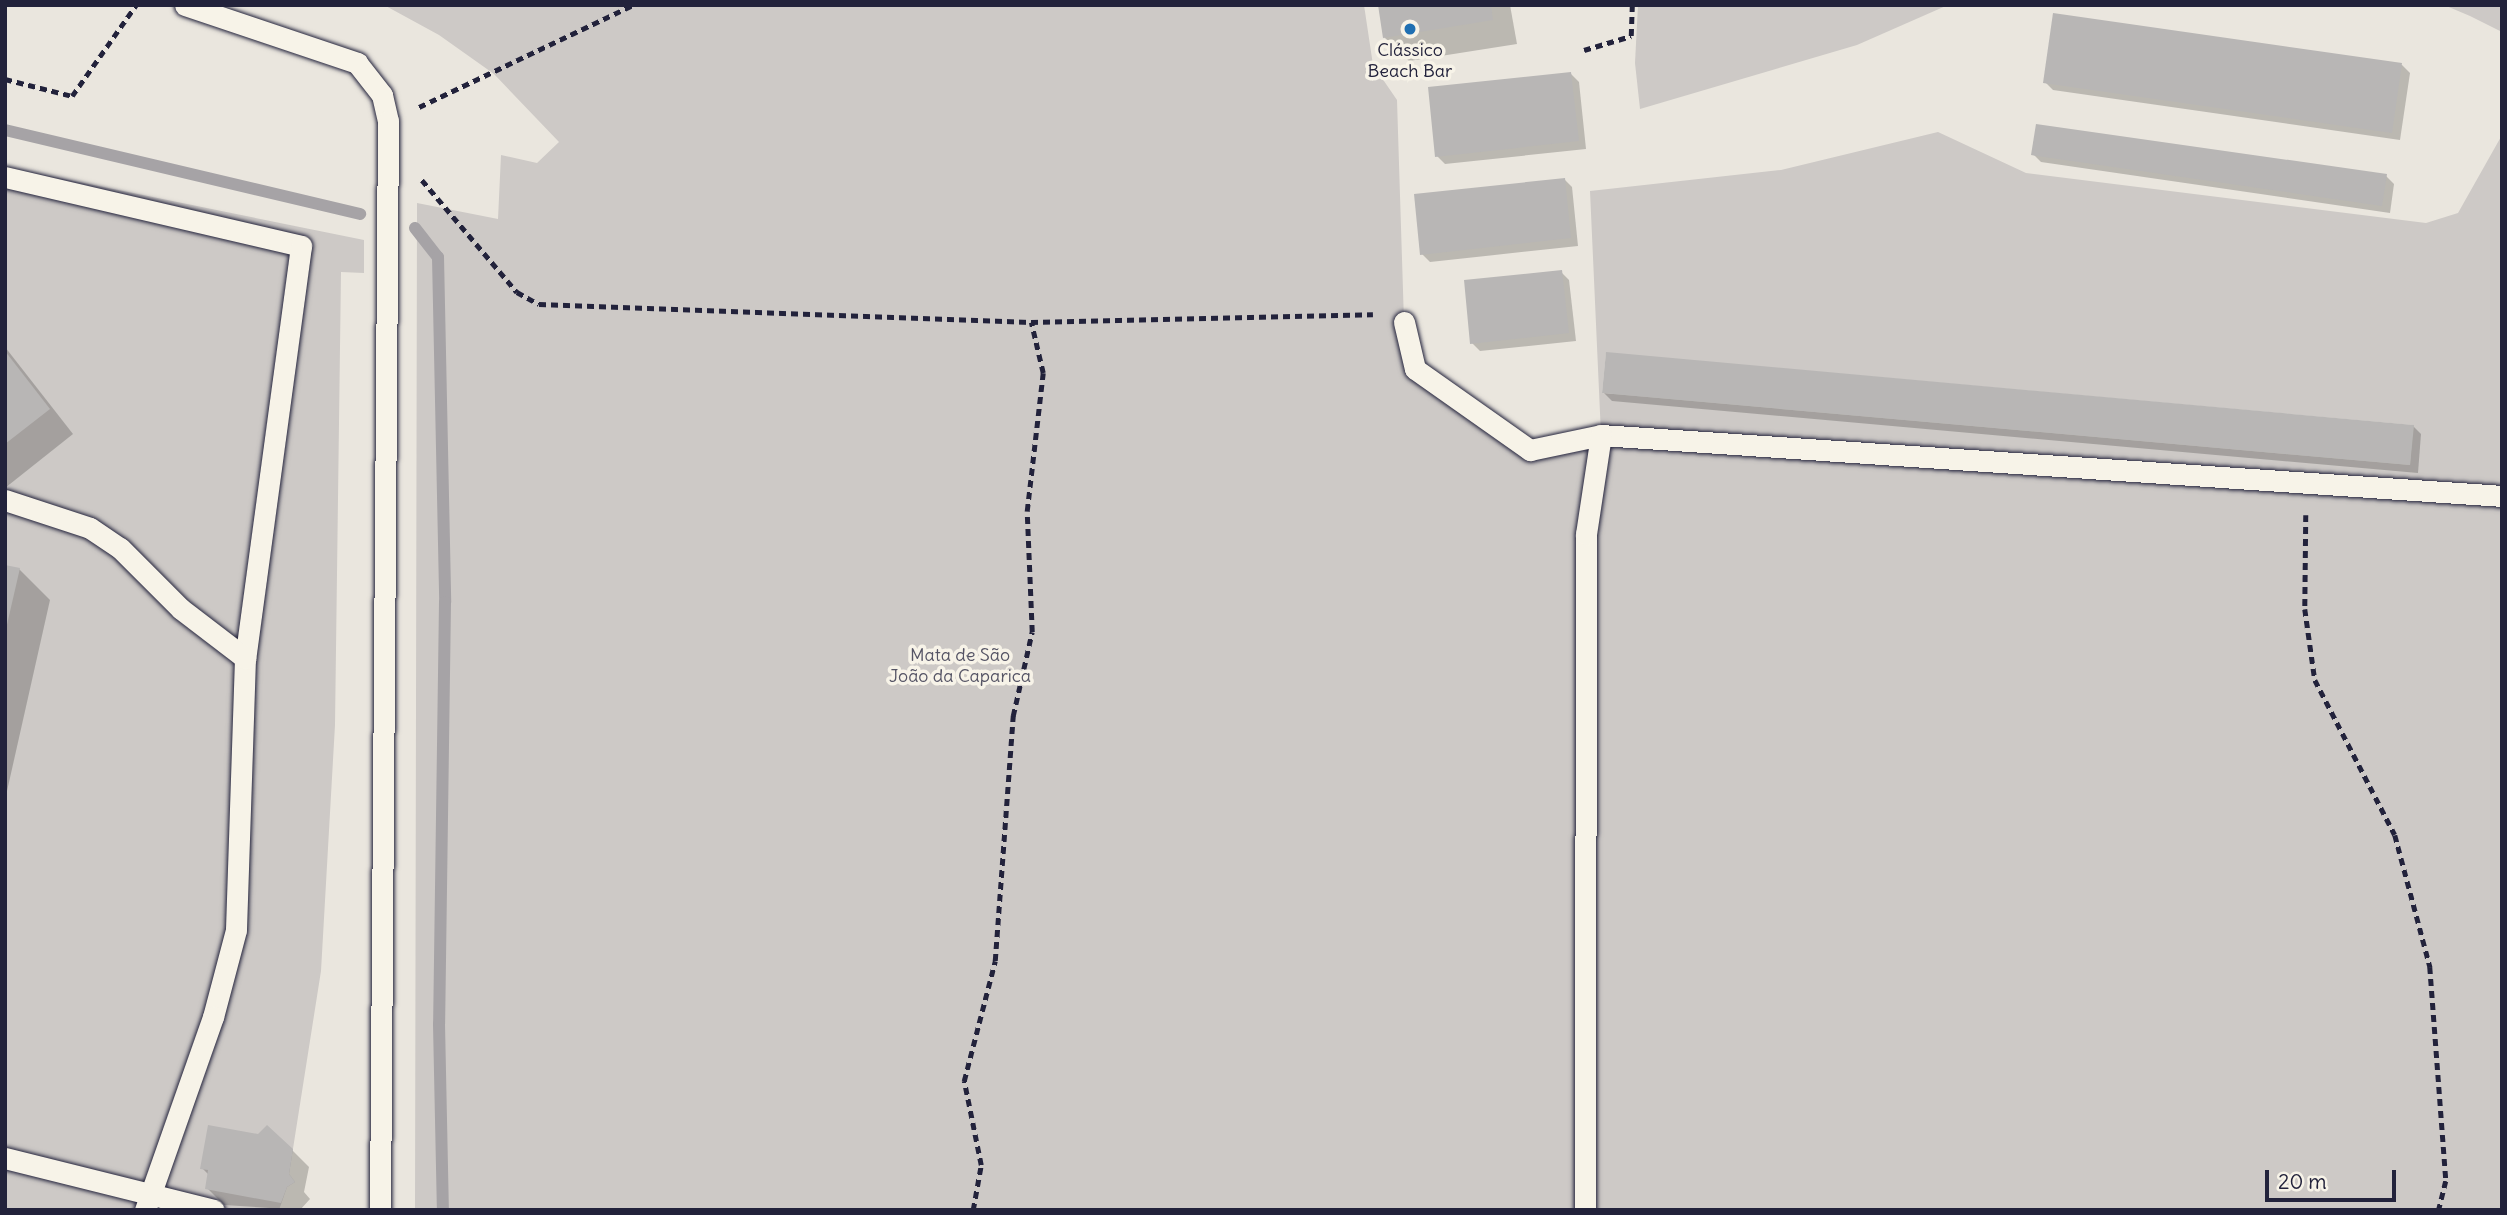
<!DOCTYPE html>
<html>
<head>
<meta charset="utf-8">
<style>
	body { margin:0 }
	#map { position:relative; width:2507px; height:1215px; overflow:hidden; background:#eae6de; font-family:Delius,sans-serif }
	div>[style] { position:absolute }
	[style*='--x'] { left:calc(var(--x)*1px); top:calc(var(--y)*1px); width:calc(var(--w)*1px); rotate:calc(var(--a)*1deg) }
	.green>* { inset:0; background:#cdc9c6 }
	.shadow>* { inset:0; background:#0003 }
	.stream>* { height:12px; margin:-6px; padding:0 6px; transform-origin:6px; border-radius:6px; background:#a6a3a6 }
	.building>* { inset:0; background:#b8b6b5 }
	.path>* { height:4.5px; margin-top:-2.25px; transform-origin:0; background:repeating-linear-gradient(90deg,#22223b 0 7px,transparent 0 12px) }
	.roads { filter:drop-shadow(0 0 2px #22223b) drop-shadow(0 0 2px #22223b) }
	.lane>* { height:21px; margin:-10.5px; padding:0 10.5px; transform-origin:10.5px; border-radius:10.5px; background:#f7f3e8 }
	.dots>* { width:19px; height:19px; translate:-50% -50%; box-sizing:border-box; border:4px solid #f7f3e8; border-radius:50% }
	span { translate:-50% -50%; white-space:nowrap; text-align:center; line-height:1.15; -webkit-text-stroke:7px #f7f3e8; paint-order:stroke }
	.poi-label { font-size:18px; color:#22223b }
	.park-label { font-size:18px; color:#555465 }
	.frame { position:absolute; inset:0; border:7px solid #22223b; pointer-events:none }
	.scale { position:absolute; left:2265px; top:1170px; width:131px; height:32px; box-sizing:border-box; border:4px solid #22223b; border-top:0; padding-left:9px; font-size:21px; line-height:24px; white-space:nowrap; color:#22223b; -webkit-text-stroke:5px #f7f3e8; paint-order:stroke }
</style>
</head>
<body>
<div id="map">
	<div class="green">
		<i style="clip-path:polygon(evenodd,384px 5px,1364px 5px,1373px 65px,1397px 100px,1404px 322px,1415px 369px,1531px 450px,1601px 435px,1590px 191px,1781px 170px,1938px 132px,2026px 173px,2426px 223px,2458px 213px,2502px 135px,2502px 1210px,415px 1210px,417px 203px,498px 219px,501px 155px,537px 163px,559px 142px,494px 74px,439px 35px,384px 5px,1606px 353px,2413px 425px,2410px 465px,1602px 393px,1606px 353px)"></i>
		<i style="clip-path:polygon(1638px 5px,1948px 5px,1857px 45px,1640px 109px,1635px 63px)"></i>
		<i style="clip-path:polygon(2444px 5px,2502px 5px,2502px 32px,2470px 16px)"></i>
		<i style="clip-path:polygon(5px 167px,364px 240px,364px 273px,341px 272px,335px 725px,321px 971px,289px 1174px,295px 1182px,287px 1187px,279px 1210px,5px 1210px)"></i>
	</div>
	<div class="shadow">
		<i style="clip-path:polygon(1379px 5px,1510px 5px,1517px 44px,1409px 61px,1384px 37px)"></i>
		<i style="clip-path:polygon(2402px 65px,2410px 73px,2400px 140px,2053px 90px,2045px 82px)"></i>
		<i style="clip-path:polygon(1571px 74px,1579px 82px,1586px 149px,1445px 164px,1437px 156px)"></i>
		<i style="clip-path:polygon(2033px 154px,2386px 176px,2394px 184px,2390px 213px,2041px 162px)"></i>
		<i style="clip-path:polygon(1564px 179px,1572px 187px,1578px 246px,1430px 262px,1422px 254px)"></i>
		<i style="clip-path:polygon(1561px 272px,1569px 280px,1576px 341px,1480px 351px,1472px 343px)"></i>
		<i style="clip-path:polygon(5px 347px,73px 434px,5px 488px)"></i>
		<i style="clip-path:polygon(1604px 393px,2413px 426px,2421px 434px,2418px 473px,1612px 401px)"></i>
		<i style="clip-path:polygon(5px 566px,19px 569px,50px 600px,5px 800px)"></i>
		<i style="clip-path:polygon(259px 1136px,292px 1150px,309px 1167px,304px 1192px,310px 1199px,300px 1210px,224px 1205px,207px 1188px,209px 1175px,202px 1168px)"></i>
	</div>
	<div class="stream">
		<i style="--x:5;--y:130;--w:365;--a:13.3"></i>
		<i style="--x:415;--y:228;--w:37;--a:52"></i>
		<i style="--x:438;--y:257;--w:345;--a:88.8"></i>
		<i style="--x:445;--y:602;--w:422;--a:90.8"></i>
		<i style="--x:439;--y:1024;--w:186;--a:88.8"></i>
	</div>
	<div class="building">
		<i style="clip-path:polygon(1378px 5px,1491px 5px,1493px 20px,1383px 38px)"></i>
		<i style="clip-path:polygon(2053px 13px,2402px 63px,2392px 133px,2043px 83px)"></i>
		<i style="clip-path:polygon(1571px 72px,1579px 141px,1435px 157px,1428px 87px)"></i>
		<i style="clip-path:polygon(2036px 124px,2387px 174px,2382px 206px,2031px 155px)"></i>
		<i style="clip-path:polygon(1565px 178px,1571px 238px,1420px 255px,1414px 194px)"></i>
		<i style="clip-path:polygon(1562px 270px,1569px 333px,1470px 344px,1464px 280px)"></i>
		<i style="clip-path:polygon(5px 351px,50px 409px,5px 444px)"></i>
		<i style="clip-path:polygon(1606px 352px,2414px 425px,2410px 465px,1602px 393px)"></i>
		<i style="clip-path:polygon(5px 565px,20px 568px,6px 629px,5px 628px)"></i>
		<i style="clip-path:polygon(208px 1125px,258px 1134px,267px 1125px,293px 1149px,289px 1174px,295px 1182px,287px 1187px,281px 1203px,205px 1189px,208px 1170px,200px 1169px)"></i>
	</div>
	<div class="path">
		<i style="--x:1584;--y:50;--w:49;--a:-16.6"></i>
		<i style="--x:1631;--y:36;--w:31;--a:-88"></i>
		<i style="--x:5;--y:79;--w:69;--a:14.2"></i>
		<i style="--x:72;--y:96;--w:111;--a:-54.9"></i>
		<i style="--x:419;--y:107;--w:237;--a:-25.5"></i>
		<i style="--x:422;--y:180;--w:147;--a:49.7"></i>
		<i style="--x:517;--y:292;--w:25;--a:29"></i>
		<i style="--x:539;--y:304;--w:492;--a:2.1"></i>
		<i style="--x:1031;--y:322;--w:342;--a:-1.3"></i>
		<i style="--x:2306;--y:515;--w:94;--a:90.6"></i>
		<i style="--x:2305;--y:609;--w:72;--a:82"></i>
		<i style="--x:2315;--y:680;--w:174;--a:62.7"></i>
		<i style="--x:2395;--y:835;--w:137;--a:75.1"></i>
		<i style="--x:2430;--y:967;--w:215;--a:85.7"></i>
		<i style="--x:2446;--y:1181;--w:30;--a:104"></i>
		<i style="--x:973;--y:1210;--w:46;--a:-79.9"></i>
		<i style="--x:981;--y:1165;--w:86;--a:-101.4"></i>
		<i style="--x:964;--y:1081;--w:124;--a:-75.5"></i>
		<i style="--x:995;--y:961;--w:246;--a:-85.8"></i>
		<i style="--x:1013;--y:716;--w:86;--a:-77.3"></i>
		<i style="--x:1032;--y:632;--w:121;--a:-92.4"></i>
		<i style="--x:1027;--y:511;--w:139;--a:-83.4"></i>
		<i style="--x:1043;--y:373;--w:52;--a:-103.2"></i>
	</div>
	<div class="roads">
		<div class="lane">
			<i style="--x:185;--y:5;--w:182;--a:18.6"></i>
			<i style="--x:357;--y:63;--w:41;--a:52"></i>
			<i style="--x:382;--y:95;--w:27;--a:77"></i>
			<i style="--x:388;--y:121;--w:1089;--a:90.42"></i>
			<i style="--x:5;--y:177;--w:304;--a:13.1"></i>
			<i style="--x:301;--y:246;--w:416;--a:97.7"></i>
			<i style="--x:245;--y:658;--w:272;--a:91.9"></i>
			<i style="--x:236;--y:930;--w:90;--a:104.8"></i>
			<i style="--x:213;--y:1017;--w:205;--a:109.4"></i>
			<i style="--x:1404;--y:322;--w:48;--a:76.8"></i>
			<i style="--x:1415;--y:369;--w:141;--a:35.2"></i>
			<i style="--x:1530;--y:450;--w:73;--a:-11.9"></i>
			<i style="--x:1601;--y:435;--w:903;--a:3.87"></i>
			<i style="--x:5;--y:500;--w:89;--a:18.2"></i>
			<i style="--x:90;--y:528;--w:36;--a:34"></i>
			<i style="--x:120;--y:548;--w:86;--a:45"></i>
			<i style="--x:181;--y:609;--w:81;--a:37.4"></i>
			<i style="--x:5;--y:1158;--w:215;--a:14"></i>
			<i style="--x:1585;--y:1210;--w:676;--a:-89.92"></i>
			<i style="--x:1586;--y:534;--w:100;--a:-81.4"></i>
		</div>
	</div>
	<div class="dots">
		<i style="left:1410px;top:29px;background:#1f6fb2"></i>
	</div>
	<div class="poi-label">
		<span style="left:1410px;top:61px">Clássico<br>Beach Bar</span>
	</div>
	<div class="park-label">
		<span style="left:960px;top:666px">Mata de São<br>João da Caparica</span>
	</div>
	<div class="frame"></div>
	<div class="scale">20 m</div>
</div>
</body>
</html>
